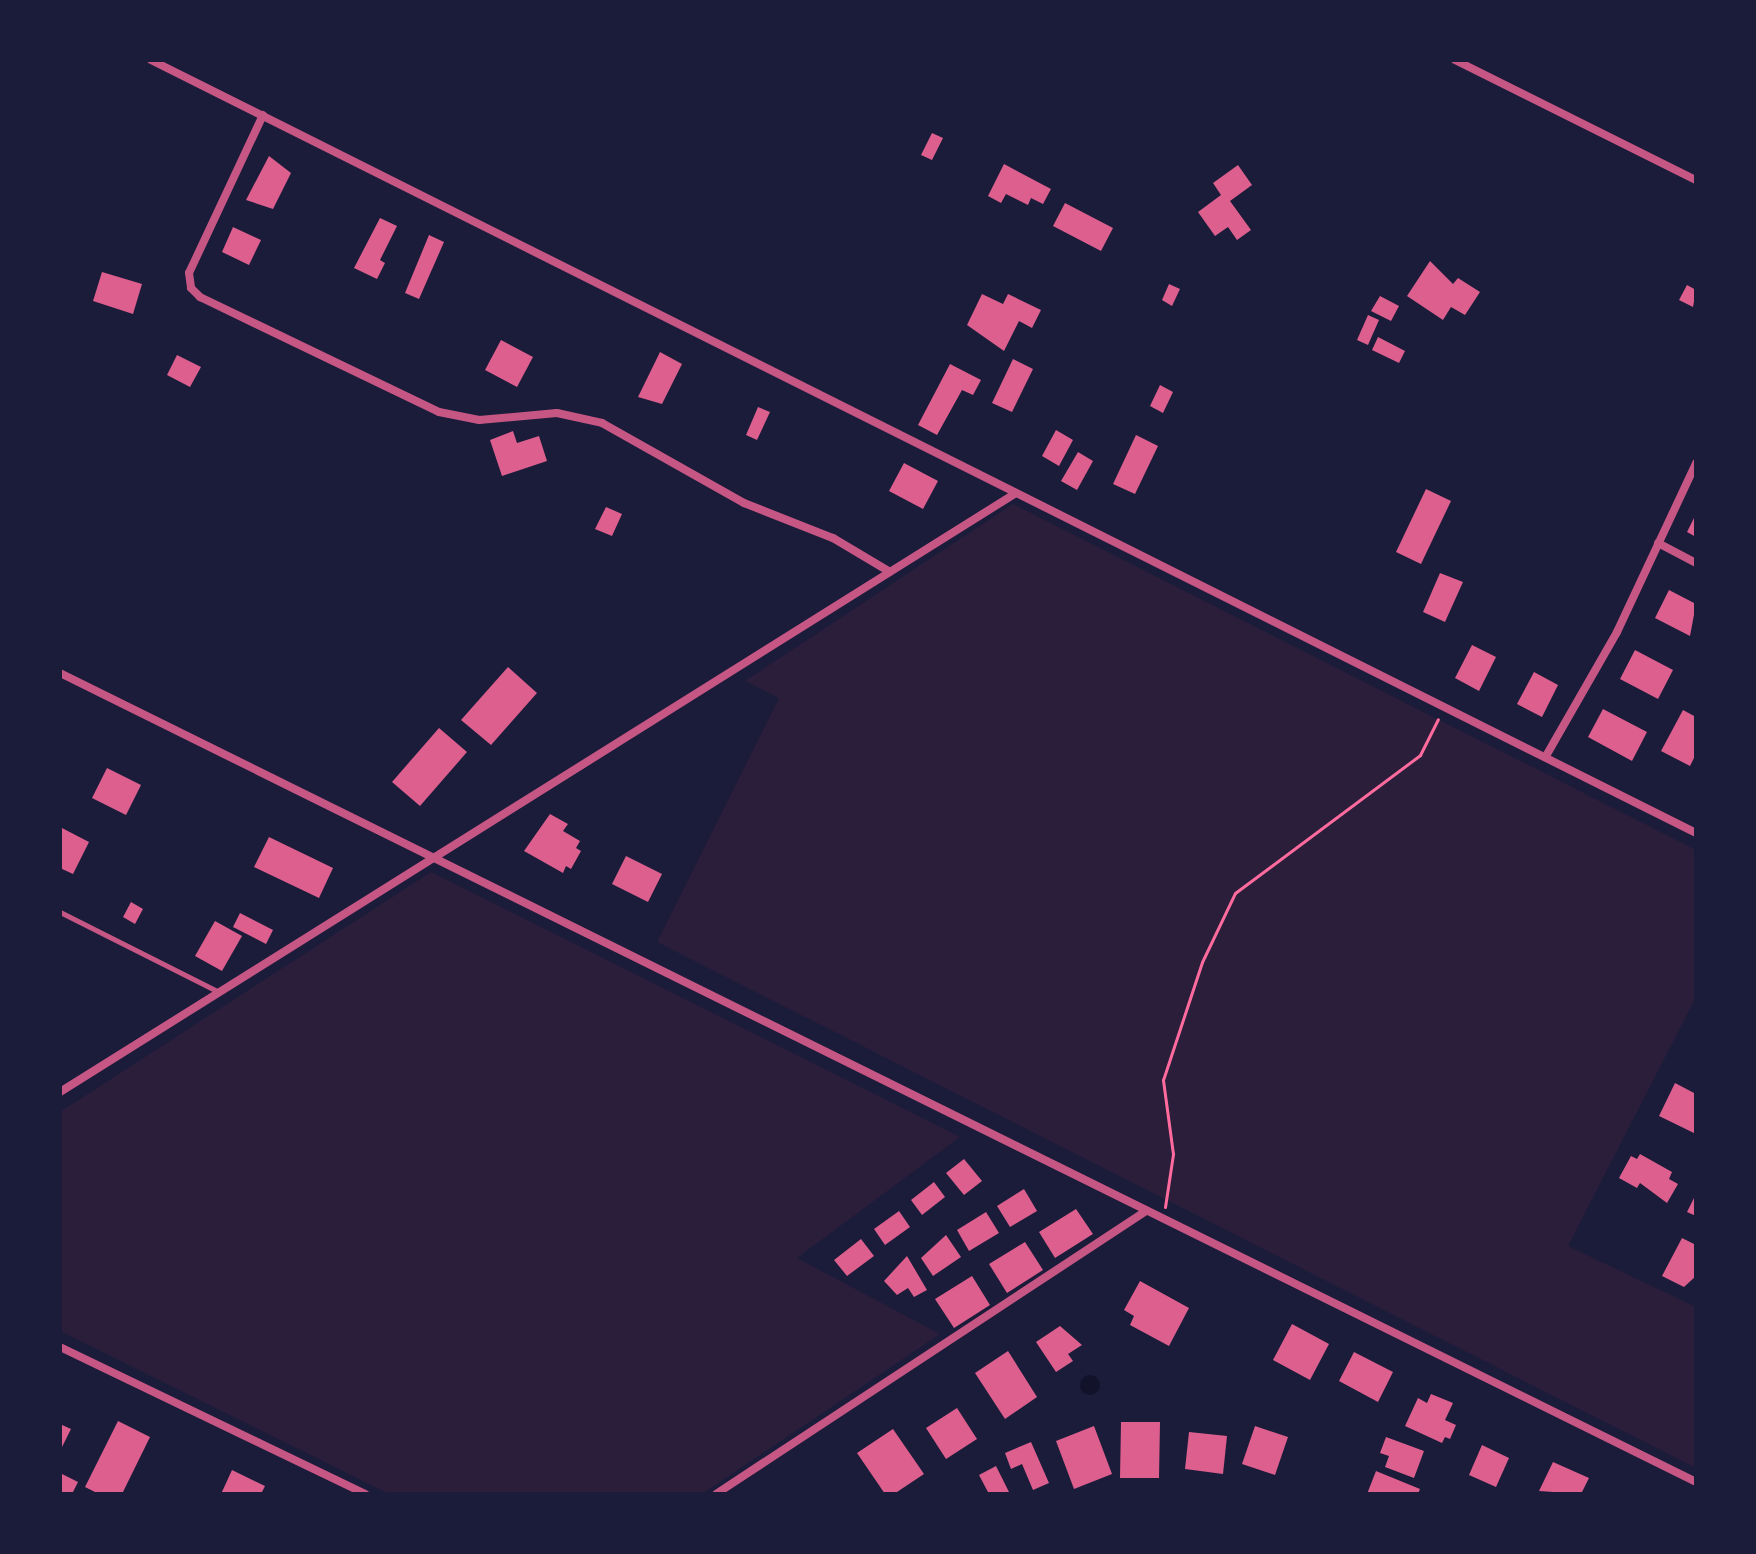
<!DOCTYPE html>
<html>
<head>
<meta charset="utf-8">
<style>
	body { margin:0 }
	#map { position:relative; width:1756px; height:1554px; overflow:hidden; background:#1b1b3a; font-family:Lora,serif }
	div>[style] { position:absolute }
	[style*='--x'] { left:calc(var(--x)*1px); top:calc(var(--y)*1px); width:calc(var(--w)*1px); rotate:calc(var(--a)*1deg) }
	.green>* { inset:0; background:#2a1e3b }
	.water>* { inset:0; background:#12122b }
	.round { border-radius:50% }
	.building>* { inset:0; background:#dd5f8e }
	.path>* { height:3px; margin:-1.5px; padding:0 1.5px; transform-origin:1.5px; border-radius:1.5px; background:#ff6b9d }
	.service>* { height:5px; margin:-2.5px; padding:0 2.5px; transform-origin:2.5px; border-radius:2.5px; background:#c65784 }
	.minor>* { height:8px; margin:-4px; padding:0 4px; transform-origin:4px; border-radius:4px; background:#c65784 }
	span { translate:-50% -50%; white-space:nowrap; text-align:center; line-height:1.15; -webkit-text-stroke:6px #1b1b3a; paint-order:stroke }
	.frame { position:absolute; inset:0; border:62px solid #1b1b3a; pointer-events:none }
</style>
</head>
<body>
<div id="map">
	<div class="green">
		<i style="clip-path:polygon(1013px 504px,1696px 850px,1696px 997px,1568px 1246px,1696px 1307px,1696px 1468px,657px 942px,779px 698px,745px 681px)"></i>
		<i style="clip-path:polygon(431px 872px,960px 1137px,797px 1258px,940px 1334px,702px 1494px,389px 1494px,60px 1331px,60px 1112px)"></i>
	</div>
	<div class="water">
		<i class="round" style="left:1080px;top:1375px;width:20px;height:20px"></i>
	</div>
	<div class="building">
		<i style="clip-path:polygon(932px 133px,943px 138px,932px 160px,921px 155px)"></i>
		<i style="clip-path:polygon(269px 156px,291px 173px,273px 209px,246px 200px)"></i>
		<i style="clip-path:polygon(1004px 164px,1051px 189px,1043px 204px,1031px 198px,1028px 205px,1006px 194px,1001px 203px,988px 196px)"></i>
		<i style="clip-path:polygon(1238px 165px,1252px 185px,1230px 201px,1251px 230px,1237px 240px,1228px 227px,1215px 236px,1198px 212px,1221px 195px,1213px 183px)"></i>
		<i style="clip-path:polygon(1065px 203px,1113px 228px,1101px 251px,1053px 226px)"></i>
		<i style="clip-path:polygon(380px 218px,397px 226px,380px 260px,385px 263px,377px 279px,354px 268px)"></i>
		<i style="clip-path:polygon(233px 227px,261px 240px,249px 265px,222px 252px)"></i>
		<i style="clip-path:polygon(429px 235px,444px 242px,419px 299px,405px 293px)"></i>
		<i style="clip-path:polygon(1430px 261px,1453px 284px,1458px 278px,1480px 292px,1465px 315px,1451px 307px,1443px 320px,1407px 296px)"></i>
		<i style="clip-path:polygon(102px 272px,142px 284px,133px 314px,93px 301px)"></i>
		<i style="clip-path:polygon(1169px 284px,1180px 289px,1172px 306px,1162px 300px)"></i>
		<i style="clip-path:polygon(1687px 285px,1696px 290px,1693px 307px,1679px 300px)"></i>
		<i style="clip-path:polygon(982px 294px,1003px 304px,1008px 294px,1041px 310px,1032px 328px,1019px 321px,1004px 351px,967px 325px)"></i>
		<i style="clip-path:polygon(1380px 296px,1399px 306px,1391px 321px,1371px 311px)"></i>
		<i style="clip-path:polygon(1368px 315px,1379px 320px,1368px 345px,1357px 340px)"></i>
		<i style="clip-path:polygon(1378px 337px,1405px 351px,1399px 363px,1372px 350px)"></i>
		<i style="clip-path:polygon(501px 340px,533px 357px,517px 387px,485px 370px)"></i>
		<i style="clip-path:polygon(660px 352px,682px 364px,662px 404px,638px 397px)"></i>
		<i style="clip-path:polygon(177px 355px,201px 367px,190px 387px,167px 375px)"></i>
		<i style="clip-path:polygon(1013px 359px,1033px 369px,1012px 412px,992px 403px)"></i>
		<i style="clip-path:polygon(950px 364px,981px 380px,973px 395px,962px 390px,937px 435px,918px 425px)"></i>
		<i style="clip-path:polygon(1160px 385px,1173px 392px,1163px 413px,1150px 406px)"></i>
		<i style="clip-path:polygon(758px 407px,770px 412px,757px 440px,746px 435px)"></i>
		<i style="clip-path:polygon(1056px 430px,1073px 440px,1059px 466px,1042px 456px)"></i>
		<i style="clip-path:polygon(513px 431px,517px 443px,539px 436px,547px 461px,502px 476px,490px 440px)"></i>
		<i style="clip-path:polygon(1136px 435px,1158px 446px,1135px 494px,1113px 484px)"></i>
		<i style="clip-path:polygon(1078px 452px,1093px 461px,1077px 490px,1061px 481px)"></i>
		<i style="clip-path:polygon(904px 463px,938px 481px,923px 509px,889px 491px)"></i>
		<i style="clip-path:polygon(1426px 489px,1451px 501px,1421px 564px,1396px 552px)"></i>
		<i style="clip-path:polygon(606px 507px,622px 514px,612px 536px,595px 529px)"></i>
		<i style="clip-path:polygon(1696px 514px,1696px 537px,1687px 532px)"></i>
		<i style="clip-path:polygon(1440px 573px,1463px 582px,1445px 622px,1423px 612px)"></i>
		<i style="clip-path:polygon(1669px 590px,1696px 604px,1690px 636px,1655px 618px)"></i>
		<i style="clip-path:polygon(1472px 645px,1496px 657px,1479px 691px,1455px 678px)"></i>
		<i style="clip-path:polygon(1635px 650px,1673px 670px,1658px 699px,1620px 679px)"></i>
		<i style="clip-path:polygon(508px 667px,537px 693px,491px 745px,461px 720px)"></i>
		<i style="clip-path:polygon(1534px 672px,1558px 685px,1542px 717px,1517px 704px)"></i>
		<i style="clip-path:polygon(1603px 709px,1647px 732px,1632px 761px,1588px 737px)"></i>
		<i style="clip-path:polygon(1683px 710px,1696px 717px,1696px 754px,1690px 766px,1661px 751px)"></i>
		<i style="clip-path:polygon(439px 728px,467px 752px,420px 806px,392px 782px)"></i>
		<i style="clip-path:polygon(107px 768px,141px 785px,126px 815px,92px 798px)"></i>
		<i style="clip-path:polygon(550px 814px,568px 824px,563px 831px,580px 841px,576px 848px,581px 851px,571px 869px,566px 866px,563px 873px,524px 851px)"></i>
		<i style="clip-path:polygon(60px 827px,89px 842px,73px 874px,60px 868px)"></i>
		<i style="clip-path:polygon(269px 837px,333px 868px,319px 898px,254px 867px)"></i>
		<i style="clip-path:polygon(626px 856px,662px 874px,648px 902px,612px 884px)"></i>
		<i style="clip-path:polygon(131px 902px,143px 909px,135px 924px,123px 917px)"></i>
		<i style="clip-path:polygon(240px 913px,273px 930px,266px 944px,233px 927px)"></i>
		<i style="clip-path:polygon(215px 921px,242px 936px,222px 971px,195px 956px)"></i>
		<i style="clip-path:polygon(1675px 1083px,1696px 1094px,1696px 1134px,1659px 1116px)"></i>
		<i style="clip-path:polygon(1640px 1154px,1672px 1172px,1669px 1179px,1678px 1184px,1667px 1203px,1640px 1183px,1637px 1188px,1619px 1178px,1631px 1156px,1637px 1159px)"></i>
		<i style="clip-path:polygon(964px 1159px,982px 1181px,964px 1195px,946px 1173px)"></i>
		<i style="clip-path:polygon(934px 1182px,945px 1197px,922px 1215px,911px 1200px)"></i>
		<i style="clip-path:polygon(1024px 1189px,1037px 1211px,1010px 1227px,997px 1206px)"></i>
		<i style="clip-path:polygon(1696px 1194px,1696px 1216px,1687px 1212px)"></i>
		<i style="clip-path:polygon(1076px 1209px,1093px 1234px,1055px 1258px,1039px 1232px)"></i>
		<i style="clip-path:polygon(899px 1211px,910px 1227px,885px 1245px,874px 1229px)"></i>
		<i style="clip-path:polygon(986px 1212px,999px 1233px,969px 1251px,957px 1230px)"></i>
		<i style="clip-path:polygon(946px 1235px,961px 1257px,933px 1276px,921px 1258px)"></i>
		<i style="clip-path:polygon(1682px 1238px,1696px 1245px,1696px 1276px,1684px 1287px,1662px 1276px)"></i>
		<i style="clip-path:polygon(861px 1239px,874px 1256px,847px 1276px,834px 1260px)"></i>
		<i style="clip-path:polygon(1025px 1242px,1043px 1270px,1007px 1293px,989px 1264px)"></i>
		<i style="clip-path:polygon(907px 1256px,927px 1290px,914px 1297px,908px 1288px,897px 1295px,884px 1281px)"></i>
		<i style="clip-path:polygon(972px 1276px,990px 1305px,954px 1328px,935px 1299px)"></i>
		<i style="clip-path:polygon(1140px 1281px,1189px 1308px,1169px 1346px,1130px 1325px,1134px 1316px,1124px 1310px)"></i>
		<i style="clip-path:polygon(1292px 1324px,1329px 1344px,1310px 1380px,1273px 1360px)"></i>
		<i style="clip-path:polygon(1060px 1326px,1082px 1345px,1068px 1354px,1073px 1361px,1056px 1372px,1036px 1342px)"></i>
		<i style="clip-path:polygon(1008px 1351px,1037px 1397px,1005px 1419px,975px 1373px)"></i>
		<i style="clip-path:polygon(1354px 1352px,1393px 1372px,1378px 1402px,1339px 1381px)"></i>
		<i style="clip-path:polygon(1431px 1394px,1453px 1403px,1445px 1420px,1456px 1425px,1450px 1439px,1445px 1437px,1442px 1443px,1405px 1426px,1418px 1398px,1427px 1403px)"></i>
		<i style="clip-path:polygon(957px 1408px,977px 1439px,946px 1459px,926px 1428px)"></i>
		<i style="clip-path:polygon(118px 1421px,150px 1437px,122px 1494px,99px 1494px,85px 1487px)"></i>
		<i style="clip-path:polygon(1121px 1422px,1160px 1422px,1159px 1478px,1120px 1478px)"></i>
		<i style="clip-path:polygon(60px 1424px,71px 1429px,60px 1451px)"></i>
		<i style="clip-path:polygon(1094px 1426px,1112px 1474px,1074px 1489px,1056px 1441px)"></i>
		<i style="clip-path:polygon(1255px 1426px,1288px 1437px,1275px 1475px,1242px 1464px)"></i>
		<i style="clip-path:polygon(893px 1429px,924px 1474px,894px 1494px,885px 1494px,857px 1453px)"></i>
		<i style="clip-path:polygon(1189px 1432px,1227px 1436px,1223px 1474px,1185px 1469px)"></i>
		<i style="clip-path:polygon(1386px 1437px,1424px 1451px,1414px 1478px,1385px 1467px,1389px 1456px,1380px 1453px)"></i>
		<i style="clip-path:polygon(1031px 1442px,1049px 1483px,1033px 1490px,1022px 1464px,1011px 1469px,1005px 1453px)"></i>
		<i style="clip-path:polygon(1482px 1445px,1509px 1458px,1496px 1487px,1469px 1475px)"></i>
		<i style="clip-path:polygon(1553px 1462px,1589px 1478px,1581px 1494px,1539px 1491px)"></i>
		<i style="clip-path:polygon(996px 1466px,1010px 1494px,989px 1494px,979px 1475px)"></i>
		<i style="clip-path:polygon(232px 1470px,265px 1486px,261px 1494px,221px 1494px)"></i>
		<i style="clip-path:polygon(1376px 1471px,1420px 1489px,1418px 1494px,1367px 1494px)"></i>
		<i style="clip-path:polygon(60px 1473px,78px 1482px,72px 1494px,60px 1494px)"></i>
	</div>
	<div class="path">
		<i style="--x:1165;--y:1207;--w:54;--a:-81.4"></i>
		<i style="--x:1173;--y:1154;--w:75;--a:-97.7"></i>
		<i style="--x:1163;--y:1080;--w:124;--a:-71.7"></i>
		<i style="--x:1202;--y:962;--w:76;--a:-64.4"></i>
		<i style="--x:1235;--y:893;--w:231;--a:-36.7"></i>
		<i style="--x:1420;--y:755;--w:40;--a:-63.4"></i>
	</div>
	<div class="service">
		<i style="--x:60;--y:912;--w:178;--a:26.7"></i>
	</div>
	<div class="minor">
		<i style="--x:151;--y:60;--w:1728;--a:26.58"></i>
		<i style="--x:1455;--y:60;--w:269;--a:26.5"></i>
		<i style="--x:263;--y:115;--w:174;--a:115.1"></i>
		<i style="--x:189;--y:273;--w:15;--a:82"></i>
		<i style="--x:191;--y:288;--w:13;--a:45"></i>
		<i style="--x:200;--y:297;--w:265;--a:25.7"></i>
		<i style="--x:439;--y:412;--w:41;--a:11.3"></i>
		<i style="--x:479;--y:420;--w:78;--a:-5.1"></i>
		<i style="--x:557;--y:413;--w:46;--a:12.5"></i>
		<i style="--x:602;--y:423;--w:163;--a:29.4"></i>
		<i style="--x:744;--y:503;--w:96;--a:21.5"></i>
		<i style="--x:833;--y:538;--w:66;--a:30.8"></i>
		<i style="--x:1658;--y:543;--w:43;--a:27.8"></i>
		<i style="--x:60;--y:673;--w:1825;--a:26.31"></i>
		<i style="--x:1546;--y:756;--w:143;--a:-60.2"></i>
		<i style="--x:1617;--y:632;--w:187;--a:-64.9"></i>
		<i style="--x:60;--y:1092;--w:1128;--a:-32.07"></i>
		<i style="--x:60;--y:1347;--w:339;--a:25.7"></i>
		<i style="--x:716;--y:1494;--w:515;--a:-33.35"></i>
	</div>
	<div class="frame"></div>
</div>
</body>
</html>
